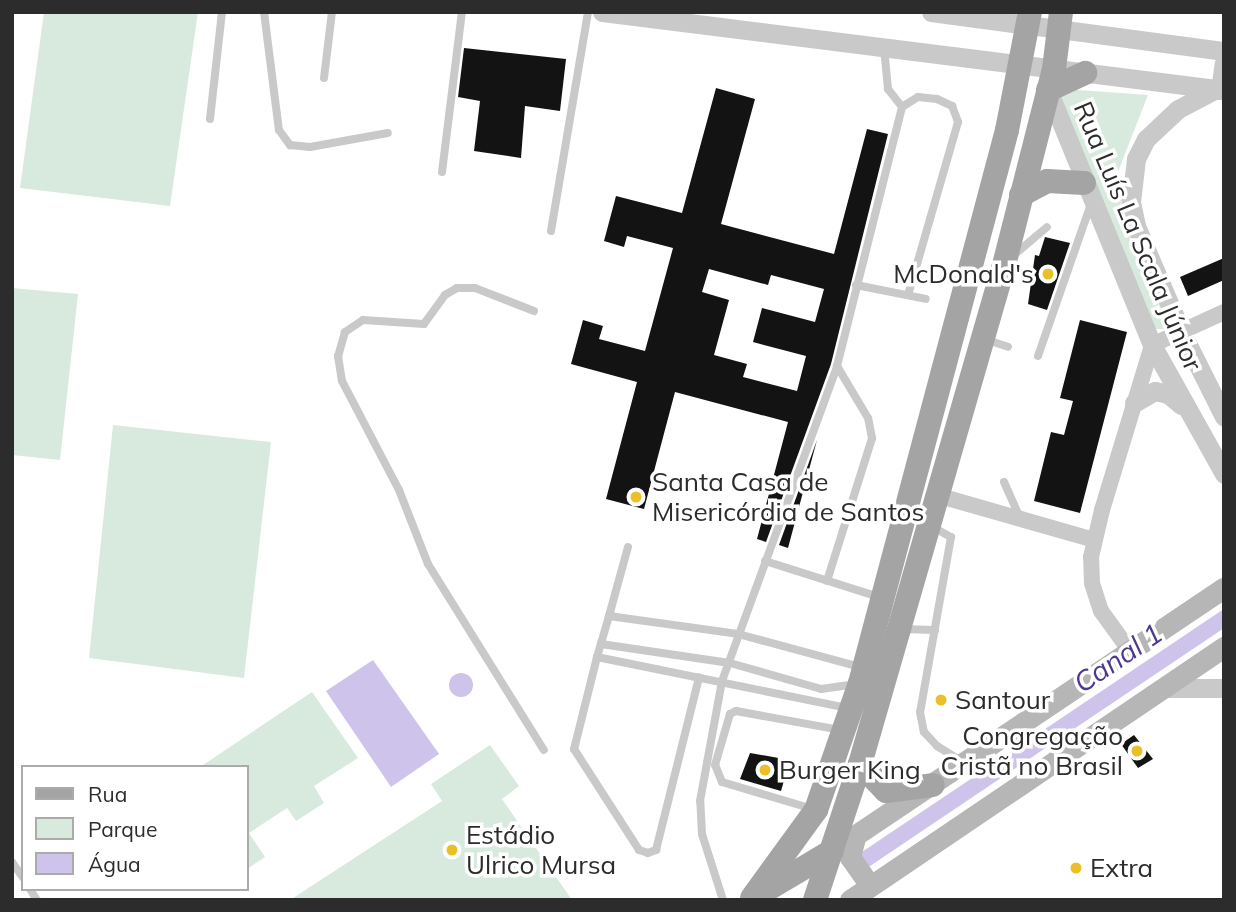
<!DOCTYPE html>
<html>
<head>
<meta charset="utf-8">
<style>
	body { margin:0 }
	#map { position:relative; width:1236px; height:912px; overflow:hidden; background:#fff; font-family:Mulish,sans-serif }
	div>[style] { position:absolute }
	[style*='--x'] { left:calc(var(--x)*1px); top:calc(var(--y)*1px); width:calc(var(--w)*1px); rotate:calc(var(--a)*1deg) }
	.green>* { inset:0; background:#d8eade }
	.water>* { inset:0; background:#cdc3eb }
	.round { border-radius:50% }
	.canal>* { height:16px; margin:-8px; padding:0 8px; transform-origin:8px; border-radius:8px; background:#cdc3eb }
	.building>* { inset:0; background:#131313 }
	.service>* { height:8px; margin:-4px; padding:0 4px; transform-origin:4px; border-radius:4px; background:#c9c9c9 }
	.minor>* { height:16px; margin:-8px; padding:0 8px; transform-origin:8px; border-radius:8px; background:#c9c9c9 }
	.tertiary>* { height:19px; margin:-9.5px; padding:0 9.5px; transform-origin:9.5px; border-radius:9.5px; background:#c9c9c9 }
	.secondary>* { height:21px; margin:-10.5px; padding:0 10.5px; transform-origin:10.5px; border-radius:10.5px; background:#b6b6b6 }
	.primary>* { height:24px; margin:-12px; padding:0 12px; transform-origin:12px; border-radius:12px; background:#a4a4a4 }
	.dots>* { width:19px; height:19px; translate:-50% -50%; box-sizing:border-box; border:4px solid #fff; border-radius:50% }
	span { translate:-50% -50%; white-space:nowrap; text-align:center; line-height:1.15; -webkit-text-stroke:7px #fff; paint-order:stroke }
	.street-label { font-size:26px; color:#2c2c2c }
	.poi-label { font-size:26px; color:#2c2c2c }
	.right { translate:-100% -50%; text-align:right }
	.left { translate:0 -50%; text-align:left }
	.water-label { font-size:28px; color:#4e388f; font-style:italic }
	.frame { position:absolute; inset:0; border:14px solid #2c2c2c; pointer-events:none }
	.legend { position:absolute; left:21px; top:765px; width:228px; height:126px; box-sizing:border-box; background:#fff; border:2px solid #ababab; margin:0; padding:9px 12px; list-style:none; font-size:21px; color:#2c2c2c }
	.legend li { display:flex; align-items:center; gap:14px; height:35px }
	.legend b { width:35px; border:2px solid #ababab }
</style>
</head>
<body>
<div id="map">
	<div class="green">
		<i style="clip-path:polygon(44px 12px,198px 12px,170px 206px,20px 188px)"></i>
		<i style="clip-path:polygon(1065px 89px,1148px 95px,1116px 177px,1170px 329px,1152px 329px,1059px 99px)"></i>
		<i style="clip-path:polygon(12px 288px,78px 294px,60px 460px,12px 455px)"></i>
		<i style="clip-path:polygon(113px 425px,271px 442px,244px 678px,89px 658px)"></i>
		<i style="clip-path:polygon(312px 692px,358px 758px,314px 786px,324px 803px,296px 821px,287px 808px,249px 833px,265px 857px,247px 869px,247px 767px,200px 767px)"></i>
		<i style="clip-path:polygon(490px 745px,519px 786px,502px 799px,572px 900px,290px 900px,442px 801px,431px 784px)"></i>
	</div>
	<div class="water">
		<i style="clip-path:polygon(373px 660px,439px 754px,391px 787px,326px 691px)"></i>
		<i class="round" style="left:449px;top:673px;width:24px;height:24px"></i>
	</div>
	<div class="canal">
		<i style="--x:866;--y:859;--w:432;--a:-33.9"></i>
	</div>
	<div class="building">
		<i style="clip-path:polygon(464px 48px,566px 59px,560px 111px,525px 106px,521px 158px,474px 151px,480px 101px,458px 97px)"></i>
		<i style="clip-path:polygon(evenodd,716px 88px,755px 99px,721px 224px,834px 254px,867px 129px,888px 134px,831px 364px,766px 542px,757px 539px,788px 422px,675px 392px,644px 509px,606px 499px,637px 382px,571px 364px,583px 320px,603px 326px,599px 339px,645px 351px,673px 248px,627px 236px,624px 247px,604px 241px,616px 196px,682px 213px,716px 88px,709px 269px,768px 285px,771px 275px,824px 289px,815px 322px,762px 308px,753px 342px,806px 356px,797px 391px,743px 377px,747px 364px,714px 355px,729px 300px,702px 292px,709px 269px)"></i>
		<i style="clip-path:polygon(1045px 237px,1070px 243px,1047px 310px,1028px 304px,1035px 255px,1039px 256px)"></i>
		<i style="clip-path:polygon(1224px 258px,1224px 280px,1188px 296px,1180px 277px)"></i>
		<i style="clip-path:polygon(1080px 320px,1127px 332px,1080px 513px,1034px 501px,1051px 432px,1064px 435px,1073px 401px,1060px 398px)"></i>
		<i style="clip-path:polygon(817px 440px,788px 548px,779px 545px)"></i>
		<i style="clip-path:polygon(1134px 735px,1153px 759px,1138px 768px,1121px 744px)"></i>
		<i style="clip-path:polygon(750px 753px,790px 760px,781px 791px,740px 779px)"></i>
	</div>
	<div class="service">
		<i style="--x:264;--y:12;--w:119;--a:82.8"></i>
		<i style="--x:279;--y:130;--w:19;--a:54"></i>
		<i style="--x:290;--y:145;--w:20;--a:6"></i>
		<i style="--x:310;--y:147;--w:79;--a:-10.2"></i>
		<i style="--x:884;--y:48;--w:41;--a:84.4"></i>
		<i style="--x:888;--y:89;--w:23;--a:52"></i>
		<i style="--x:324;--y:78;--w:66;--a:-83.1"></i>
		<i style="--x:210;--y:119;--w:108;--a:-83.6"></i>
		<i style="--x:442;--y:172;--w:161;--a:-82.9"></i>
		<i style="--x:551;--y:231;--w:222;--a:-80.4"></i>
		<i style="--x:1014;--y:255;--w:43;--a:-40.3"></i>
		<i style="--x:856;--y:285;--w:71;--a:11.3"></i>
		<i style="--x:534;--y:311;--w:63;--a:-158.7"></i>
		<i style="--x:475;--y:288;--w:18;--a:180"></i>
		<i style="--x:457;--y:288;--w:14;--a:150"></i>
		<i style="--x:445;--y:295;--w:36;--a:126"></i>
		<i style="--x:424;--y:324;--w:61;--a:-176.2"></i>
		<i style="--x:363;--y:320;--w:22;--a:146"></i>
		<i style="--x:345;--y:332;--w:25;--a:106"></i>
		<i style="--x:338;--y:356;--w:25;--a:81"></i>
		<i style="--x:342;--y:381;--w:123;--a:62.4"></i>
		<i style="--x:399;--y:490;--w:79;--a:68.6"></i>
		<i style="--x:428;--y:564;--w:219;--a:58.1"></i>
		<i style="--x:987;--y:340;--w:22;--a:18"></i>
		<i style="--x:1038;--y:356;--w:161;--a:-70.8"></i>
		<i style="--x:1004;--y:482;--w:39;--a:66"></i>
		<i style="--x:931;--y:526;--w:23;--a:29"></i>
		<i style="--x:951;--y:537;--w:178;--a:100"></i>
		<i style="--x:920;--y:712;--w:20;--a:79"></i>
		<i style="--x:924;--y:732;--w:19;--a:47"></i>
		<i style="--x:937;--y:746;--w:31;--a:32"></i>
		<i style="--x:628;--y:547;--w:72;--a:105.4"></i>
		<i style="--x:609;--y:616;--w:130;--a:7.9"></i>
		<i style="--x:738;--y:634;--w:126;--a:15.1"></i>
		<i style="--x:765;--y:561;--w:120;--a:17.5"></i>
		<i style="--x:827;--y:581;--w:150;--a:-72.5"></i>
		<i style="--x:872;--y:438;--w:20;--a:-101"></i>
		<i style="--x:868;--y:418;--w:61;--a:-120.8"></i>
		<i style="--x:609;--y:616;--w:43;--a:106.3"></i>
		<i style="--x:597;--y:657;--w:255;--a:11.5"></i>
		<i style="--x:903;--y:629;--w:32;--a:2"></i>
		<i style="--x:601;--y:644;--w:130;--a:8.4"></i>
		<i style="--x:730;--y:663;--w:95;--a:15.9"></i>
		<i style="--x:821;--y:689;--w:34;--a:-8"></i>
		<i style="--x:597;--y:657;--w:95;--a:104"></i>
		<i style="--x:574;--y:749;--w:120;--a:57.2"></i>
		<i style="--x:639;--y:850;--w:9;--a:18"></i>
		<i style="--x:648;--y:853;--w:9;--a:-21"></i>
		<i style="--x:656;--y:850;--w:178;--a:-76"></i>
		<i style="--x:813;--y:809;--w:95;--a:-163.5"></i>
		<i style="--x:722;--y:782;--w:18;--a:-112"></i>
		<i style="--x:715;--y:765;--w:53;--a:-73.6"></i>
		<i style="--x:730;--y:714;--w:7;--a:-27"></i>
		<i style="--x:736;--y:711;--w:107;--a:10.3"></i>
		<i style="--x:12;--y:862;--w:19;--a:55"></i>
		<i style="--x:30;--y:889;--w:13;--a:58"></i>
		<i style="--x:723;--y:900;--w:69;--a:-107.7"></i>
		<i style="--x:702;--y:834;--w:33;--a:-93"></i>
		<i style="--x:700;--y:801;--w:122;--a:-79.6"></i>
		<i style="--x:722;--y:681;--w:335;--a:-69.9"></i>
		<i style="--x:837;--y:366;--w:267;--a:-75.9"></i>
		<i style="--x:902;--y:107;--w:19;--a:-32"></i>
		<i style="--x:918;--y:97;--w:19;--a:6"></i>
		<i style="--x:937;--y:99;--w:17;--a:25"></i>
		<i style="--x:952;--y:106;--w:17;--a:69"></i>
		<i style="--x:958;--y:122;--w:180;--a:106.1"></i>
	</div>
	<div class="minor">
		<i style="--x:940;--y:496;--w:160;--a:15.9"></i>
		<i style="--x:1130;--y:651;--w:49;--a:-125.9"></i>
		<i style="--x:1101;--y:611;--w:29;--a:-108"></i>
		<i style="--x:1092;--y:583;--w:26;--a:-92"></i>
		<i style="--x:1091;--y:557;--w:48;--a:-76.8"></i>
		<i style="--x:1102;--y:510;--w:172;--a:-73.1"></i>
		<i style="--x:1152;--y:345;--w:79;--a:-24.6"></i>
	</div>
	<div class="tertiary">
		<i style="--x:602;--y:12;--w:627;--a:7.15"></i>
		<i style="--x:931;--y:12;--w:296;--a:7.6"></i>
		<i style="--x:1216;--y:89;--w:43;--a:152.2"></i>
		<i style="--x:1178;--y:109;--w:44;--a:136.8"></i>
		<i style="--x:1146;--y:139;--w:22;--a:117"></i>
		<i style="--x:1136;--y:159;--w:43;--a:96.6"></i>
		<i style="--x:1131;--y:202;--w:25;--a:78"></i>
		<i style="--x:1136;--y:226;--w:114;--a:66.8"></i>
		<i style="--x:1181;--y:331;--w:96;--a:63.4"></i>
		<i style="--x:1048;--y:90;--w:275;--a:67.8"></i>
		<i style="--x:1152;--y:345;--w:148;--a:60.8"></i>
		<i style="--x:1220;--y:90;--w:27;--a:-82"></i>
		<i style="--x:1134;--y:403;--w:24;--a:-30"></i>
		<i style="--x:1155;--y:391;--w:13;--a:13"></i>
		<i style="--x:1168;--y:394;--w:17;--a:40"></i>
		<i style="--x:1163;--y:688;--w:61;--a:0"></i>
	</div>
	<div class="secondary">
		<i style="--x:855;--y:838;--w:20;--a:105"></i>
		<i style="--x:850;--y:857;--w:35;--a:55"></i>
		<i style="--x:832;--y:851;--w:472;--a:-33.9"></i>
		<i style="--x:850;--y:900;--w:452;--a:-34.1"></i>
	</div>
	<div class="primary">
		<i style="--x:1048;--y:90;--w:41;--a:-24.7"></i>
		<i style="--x:1021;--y:195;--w:30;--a:-28"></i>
		<i style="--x:1047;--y:181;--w:37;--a:3"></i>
		<i style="--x:860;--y:764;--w:37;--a:46"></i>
		<i style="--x:886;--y:791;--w:47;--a:-7.3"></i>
		<i style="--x:763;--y:892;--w:80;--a:-30.7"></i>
		<i style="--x:752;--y:898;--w:109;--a:-54"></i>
		<i style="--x:816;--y:810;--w:134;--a:-70.9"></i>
		<i style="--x:860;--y:683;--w:572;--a:-75.11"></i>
		<i style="--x:1007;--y:130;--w:120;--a:-79"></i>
		<i style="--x:815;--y:900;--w:143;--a:-71.7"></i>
		<i style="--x:860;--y:764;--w:519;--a:-73.9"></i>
		<i style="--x:1004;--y:265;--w:202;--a:-75.7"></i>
		<i style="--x:1054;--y:69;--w:57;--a:-83"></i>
	</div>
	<div class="dots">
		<i style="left:1048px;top:274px;background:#eabf27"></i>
		<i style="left:636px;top:497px;background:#eabf27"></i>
		<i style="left:941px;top:700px;background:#eabf27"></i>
		<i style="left:1137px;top:751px;background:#eabf27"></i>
		<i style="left:765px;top:770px;background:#eabf27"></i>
		<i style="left:452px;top:850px;background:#eabf27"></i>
		<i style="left:1076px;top:868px;background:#eabf27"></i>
	</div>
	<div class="street-label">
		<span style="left:1138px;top:236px;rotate:67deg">Rua Luís La Scala Júnior</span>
	</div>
	<div class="poi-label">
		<span class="right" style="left:1034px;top:274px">McDonald's</span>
		<span class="left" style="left:652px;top:497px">Santa Casa de<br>Misericórdia de Santos</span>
		<span class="left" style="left:955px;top:700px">Santour</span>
		<span class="right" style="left:1123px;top:751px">Congregação<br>Cristã no Brasil</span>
		<span class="left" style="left:779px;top:770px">Burger King</span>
		<span class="left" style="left:466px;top:850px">Estádio<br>Ulrico Mursa</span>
		<span class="left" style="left:1090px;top:868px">Extra</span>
	</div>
	<div class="water-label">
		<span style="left:1118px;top:658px;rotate:-34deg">Canal 1</span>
	</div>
	<div class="frame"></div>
	<ul class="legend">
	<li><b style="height:9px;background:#a4a4a4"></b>Rua</li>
	<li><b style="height:19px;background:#d8eade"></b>Parque</li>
	<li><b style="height:19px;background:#cdc3eb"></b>Água</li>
	</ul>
</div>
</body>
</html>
